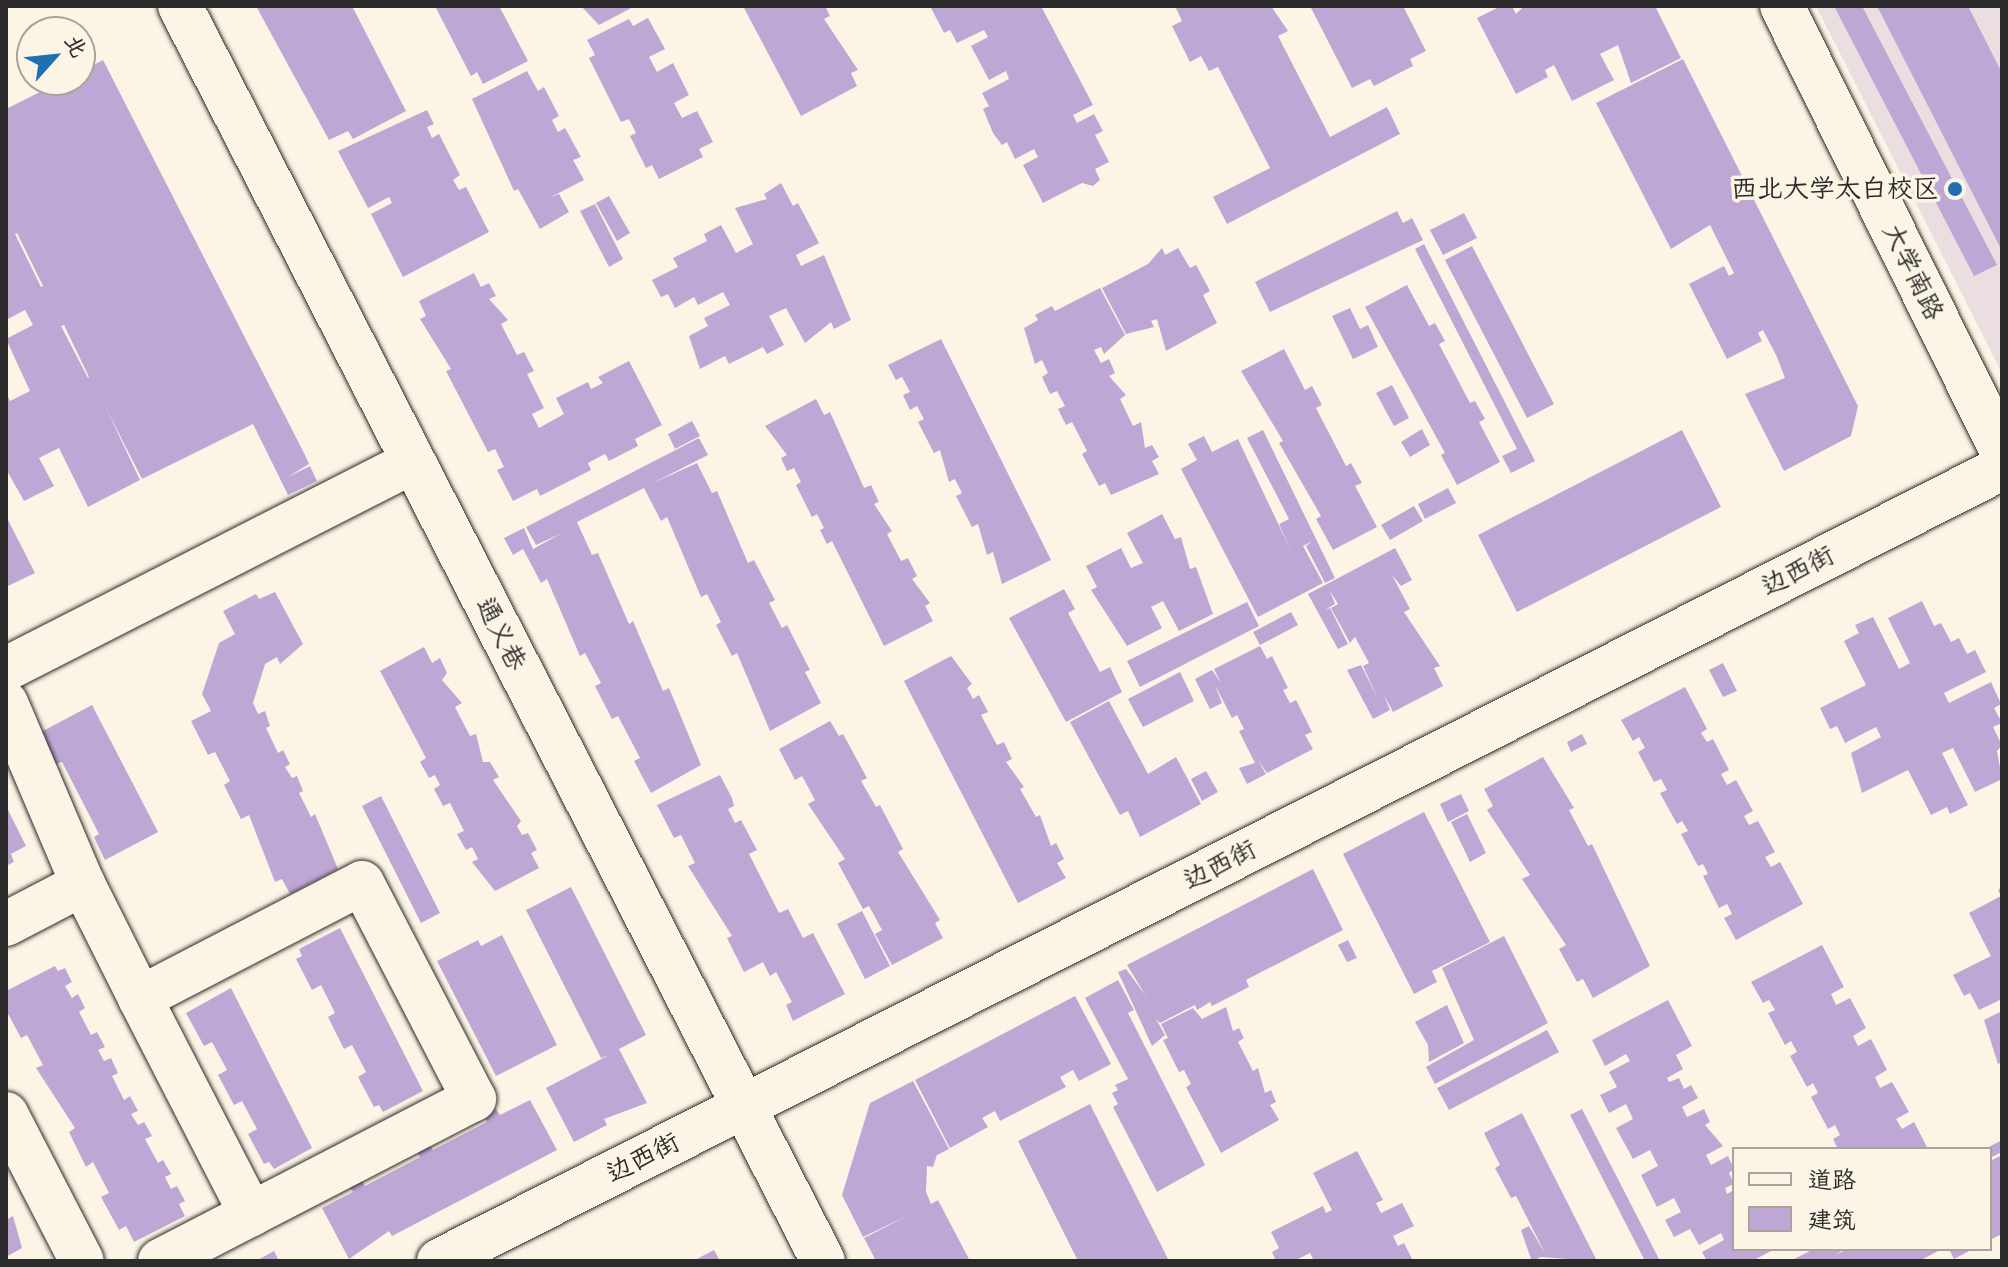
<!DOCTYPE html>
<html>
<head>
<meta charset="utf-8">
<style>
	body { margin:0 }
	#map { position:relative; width:2008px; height:1267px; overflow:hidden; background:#fcf5e5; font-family:Itim,"LXGW WenKai TC",sans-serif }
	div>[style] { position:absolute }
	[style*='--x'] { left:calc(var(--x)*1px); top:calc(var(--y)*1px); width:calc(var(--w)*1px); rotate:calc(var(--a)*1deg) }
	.built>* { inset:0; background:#eadee0 }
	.building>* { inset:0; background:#bfa7d5 }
	.roads { filter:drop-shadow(0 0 2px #2b2b2b) drop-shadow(0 0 2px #2b2b2b) }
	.minor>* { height:44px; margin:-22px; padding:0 22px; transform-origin:22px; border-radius:22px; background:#fcf5e5 }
	.dots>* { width:22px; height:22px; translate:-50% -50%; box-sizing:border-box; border:4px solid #fcf5e5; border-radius:50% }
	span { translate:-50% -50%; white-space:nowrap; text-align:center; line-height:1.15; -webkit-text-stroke:7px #fcf5e5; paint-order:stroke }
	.poi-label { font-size:26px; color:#2b2b2b }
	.right { translate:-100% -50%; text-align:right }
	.street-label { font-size:26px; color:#2b2b2b }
	.frame { position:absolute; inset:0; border:8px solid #2b2b2b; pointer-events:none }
	.legend { position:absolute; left:1732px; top:1147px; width:260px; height:104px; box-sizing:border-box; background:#fcf5e5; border:2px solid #a8a49b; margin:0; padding:10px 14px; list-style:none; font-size:24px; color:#2b2b2b }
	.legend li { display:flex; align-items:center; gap:16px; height:40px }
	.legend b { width:40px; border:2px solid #a8a49b }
	.north { position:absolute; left:16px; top:16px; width:80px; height:80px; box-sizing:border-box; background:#fcf5e5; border:2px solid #a8a49b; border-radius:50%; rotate:63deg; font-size:22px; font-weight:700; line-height:32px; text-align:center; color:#2b2b2b }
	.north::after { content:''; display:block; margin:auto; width:28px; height:36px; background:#1f6fb2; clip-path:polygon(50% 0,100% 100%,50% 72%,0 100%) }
</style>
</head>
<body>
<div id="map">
	<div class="built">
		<i style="clip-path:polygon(1816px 6px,2002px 6px,2002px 373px)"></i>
	</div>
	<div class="building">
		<i style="clip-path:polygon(256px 6px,352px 6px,406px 111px,353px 139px,348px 131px,329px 140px)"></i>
		<i style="clip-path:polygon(435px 6px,499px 6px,528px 61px,483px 84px,477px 72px,471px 76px)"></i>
		<i style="clip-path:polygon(581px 6px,635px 6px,599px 25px)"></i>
		<i style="clip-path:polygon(743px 6px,825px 6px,830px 16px,824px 19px,858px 70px,851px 73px,857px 86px,801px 116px)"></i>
		<i style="clip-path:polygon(930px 6px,1041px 6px,1093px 105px,1073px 115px,1077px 123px,1094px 114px,1103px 131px,1095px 135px,1109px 162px,1095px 169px,1100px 180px,1093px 186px,1082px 183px,1043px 203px,1023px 165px,1038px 157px,1034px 149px,1015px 159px,1007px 142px,1002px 145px,993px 133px,983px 109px,989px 106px,982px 93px,1009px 79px,1006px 71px,989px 80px,971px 46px,988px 37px,984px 30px,957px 43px,950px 30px,944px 33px)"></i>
		<i style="clip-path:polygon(1175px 6px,1271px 6px,1288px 31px,1278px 36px,1330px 137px,1387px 107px,1400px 134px,1227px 224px,1213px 197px,1270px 168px,1218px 67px,1209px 71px,1201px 56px,1190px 62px,1172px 26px,1182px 21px)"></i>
		<i style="clip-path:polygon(1310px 6px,1403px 6px,1426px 51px,1410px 59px,1413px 66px,1374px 86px,1370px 79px,1352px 88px)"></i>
		<i style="clip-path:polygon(1501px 6px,1512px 6px,1516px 14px,1524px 6px,1655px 6px,1681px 58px,1631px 83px,1618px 45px,1600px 54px,1614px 80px,1572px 101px,1554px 65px,1545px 70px,1548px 77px,1516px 94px,1477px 18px)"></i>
		<i style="clip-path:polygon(1834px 6px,1862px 6px,1997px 265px,1974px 276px)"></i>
		<i style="clip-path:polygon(1877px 6px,1968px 6px,2002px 73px,2002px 251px)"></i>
		<i style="clip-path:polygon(648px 18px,665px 49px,649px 57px,657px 72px,673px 63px,689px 95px,674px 103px,682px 118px,697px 111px,713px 142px,699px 149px,703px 157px,659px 179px,652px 165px,646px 168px,630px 136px,636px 133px,629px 119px,621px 122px,589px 58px,595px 55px,587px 40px,629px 19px,633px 26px)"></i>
		<i style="clip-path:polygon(1683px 59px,1858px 406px,1851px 436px,1784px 471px,1745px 394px,1785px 378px,1777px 357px,1763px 330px,1758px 333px,1762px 341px,1727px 359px,1689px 284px,1724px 266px,1729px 276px,1734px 273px,1710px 225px,1671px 249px,1596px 103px)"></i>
		<i style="clip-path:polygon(evenodd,103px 60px,305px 455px,309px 464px,288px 477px,310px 466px,317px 481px,288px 495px,253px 424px,142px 479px,106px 408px,140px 480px,88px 507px,59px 448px,39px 458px,54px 486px,24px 501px,6px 469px,6px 392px,10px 401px,30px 391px,6px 339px,33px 325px,25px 310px,6px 320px,6px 109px,64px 80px,80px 80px,80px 72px,103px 60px,15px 234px,17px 233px,43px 286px,41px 287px,15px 234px,103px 60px,64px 325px,89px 377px,88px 378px,61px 326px,64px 325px)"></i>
		<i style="clip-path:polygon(527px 71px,538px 91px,544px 87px,559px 116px,552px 120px,558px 132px,565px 128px,581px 157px,573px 160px,584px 180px,549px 198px,559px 194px,569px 212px,540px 229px,518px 189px,514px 191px,472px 99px)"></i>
		<i style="clip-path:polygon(427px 110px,434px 124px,427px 127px,432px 138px,439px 134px,460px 175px,453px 180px,459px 190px,466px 187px,489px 232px,403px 277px,371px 214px,392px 203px,389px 197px,368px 208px,338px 151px)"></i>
		<i style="clip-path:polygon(781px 183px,793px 206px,798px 203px,819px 243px,796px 255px,801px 266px,824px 255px,851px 320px,834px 329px,831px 322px,805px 343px,786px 308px,769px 316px,784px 345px,767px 354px,763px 347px,729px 364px,725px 356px,700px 369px,689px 336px,708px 326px,704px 318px,730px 305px,723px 292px,698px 305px,694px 297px,675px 308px,668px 294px,661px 297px,652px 280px,678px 267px,673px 258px,707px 241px,704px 234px,721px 225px,736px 253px,753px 244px,735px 208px,767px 199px,764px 194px)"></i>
		<i style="clip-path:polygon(609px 196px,630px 233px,617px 241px,596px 203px)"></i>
		<i style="clip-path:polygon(595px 204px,623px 259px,609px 267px,580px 211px)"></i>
		<i style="clip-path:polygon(1397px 211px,1403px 223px,1412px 218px,1423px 240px,1270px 312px,1255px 282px)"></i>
		<i style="clip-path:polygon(1464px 213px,1477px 238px,1443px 255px,1430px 230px)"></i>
		<i style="clip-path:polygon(1424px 244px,1535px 461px,1511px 473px,1502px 456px,1517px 449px,1415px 249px)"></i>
		<i style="clip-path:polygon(1472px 246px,1554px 404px,1527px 418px,1445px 260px)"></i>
		<i style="clip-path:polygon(1162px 248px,1165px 255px,1178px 248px,1190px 268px,1196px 265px,1210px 291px,1203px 295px,1217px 323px,1166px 351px,1157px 319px,1151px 321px,1154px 327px,1126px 334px,1102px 288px,1148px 264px)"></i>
		<i style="clip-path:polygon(474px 273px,481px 287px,489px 283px,496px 296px,489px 299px,508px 320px,501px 324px,517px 355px,524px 352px,534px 371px,527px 374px,544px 408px,532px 414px,539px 428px,564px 414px,556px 398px,588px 382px,591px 389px,603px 383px,598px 377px,629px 361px,662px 425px,635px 439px,638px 446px,609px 461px,605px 454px,588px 463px,591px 470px,540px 496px,537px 489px,513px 501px,497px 470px,504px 467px,495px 449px,488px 452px,446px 371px,451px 369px,420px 319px,426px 316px,419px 301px)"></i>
		<i style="clip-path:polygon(1407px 285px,1429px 326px,1435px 323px,1445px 341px,1439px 344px,1470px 403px,1475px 401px,1485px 419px,1479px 422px,1500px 462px,1457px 485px,1441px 455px,1445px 453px,1365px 307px)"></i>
		<i style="clip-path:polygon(1100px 288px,1125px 335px,1104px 354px,1101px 347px,1094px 350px,1101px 363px,1109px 359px,1115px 373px,1109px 376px,1126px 395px,1120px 399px,1133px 426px,1141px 422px,1145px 448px,1152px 445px,1159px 457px,1152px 461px,1159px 474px,1111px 495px,1105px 483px,1099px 486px,1082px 454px,1087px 451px,1072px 422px,1066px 425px,1058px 409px,1065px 406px,1057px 391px,1050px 394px,1042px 377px,1048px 373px,1042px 360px,1035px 364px,1024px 328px,1038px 320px,1035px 315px,1052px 306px,1055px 311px)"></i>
		<i style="clip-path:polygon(1350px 308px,1360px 329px,1368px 325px,1378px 347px,1353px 359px,1332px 316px)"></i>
		<i style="clip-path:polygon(941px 339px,1051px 560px,1002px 584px,993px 552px,987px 555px,978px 524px,972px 527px,956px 496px,962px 493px,955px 479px,949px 482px,940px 450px,934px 453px,918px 422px,924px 419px,917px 406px,910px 410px,903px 395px,910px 392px,902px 377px,896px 380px,888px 365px)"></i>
		<i style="clip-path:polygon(1284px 349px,1305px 390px,1312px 386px,1322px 405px,1316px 408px,1346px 466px,1351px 463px,1362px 483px,1355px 486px,1377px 527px,1333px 550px,1316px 519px,1321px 516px,1279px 443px,1283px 441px,1241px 371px)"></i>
		<i style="clip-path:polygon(1392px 385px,1409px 418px,1394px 426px,1376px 393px)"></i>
		<i style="clip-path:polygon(816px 399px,824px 415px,830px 412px,864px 488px,871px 485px,879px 502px,874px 504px,892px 531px,887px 534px,901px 561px,908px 558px,917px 576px,912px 579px,930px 603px,925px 606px,933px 621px,884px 646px,832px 541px,827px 544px,820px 530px,824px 528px,817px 514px,812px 517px,796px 485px,801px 482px,794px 468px,787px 471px,781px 458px,787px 455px,765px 426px)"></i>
		<i style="clip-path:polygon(692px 421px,700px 436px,675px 449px,668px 434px)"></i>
		<i style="clip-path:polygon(1422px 429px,1430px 445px,1410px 457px,1401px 442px)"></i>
		<i style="clip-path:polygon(1263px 430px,1335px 578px,1325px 583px,1306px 546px,1312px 541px,1303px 546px,1323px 583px,1258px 617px,1181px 469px,1197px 460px,1188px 444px,1204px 436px,1212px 452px,1238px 439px,1292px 553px,1279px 524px,1289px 519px,1247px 438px)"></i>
		<i style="clip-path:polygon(1682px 430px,1721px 507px,1517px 612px,1478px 535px)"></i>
		<i style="clip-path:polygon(699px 438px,708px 455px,651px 484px,697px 463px,712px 493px,717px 491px,748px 563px,754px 560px,775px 600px,769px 603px,782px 628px,787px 625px,810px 670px,805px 672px,821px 703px,770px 731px,737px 653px,732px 656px,716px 625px,721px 622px,707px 594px,701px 597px,667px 517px,661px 521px,644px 488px,577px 522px,592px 555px,598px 553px,629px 624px,633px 621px,663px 691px,669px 688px,701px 765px,651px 793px,634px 761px,640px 758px,618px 716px,612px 719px,595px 686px,601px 683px,585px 653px,580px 656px,547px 579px,541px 583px,523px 549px,513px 555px,504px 538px,524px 528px,533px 549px,562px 533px,536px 545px,526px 527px)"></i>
		<i style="clip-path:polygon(1448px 488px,1456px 503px,1425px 519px,1418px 504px)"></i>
		<i style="clip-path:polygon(1414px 506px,1423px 521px,1390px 540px,1381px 525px)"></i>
		<i style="clip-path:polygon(1162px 514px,1175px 539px,1181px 537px,1190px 569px,1196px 567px,1213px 614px,1179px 631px,1163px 601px,1151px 607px,1162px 628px,1127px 646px,1091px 590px,1097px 587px,1086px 566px,1121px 548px,1131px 568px,1143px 563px,1127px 533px)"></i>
		<i style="clip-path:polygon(6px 516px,35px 573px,6px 587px)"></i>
		<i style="clip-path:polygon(1395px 548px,1412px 580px,1401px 586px,1392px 575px,1410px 609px,1404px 612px,1440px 666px,1434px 668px,1443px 686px,1393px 712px,1384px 695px,1390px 710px,1373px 719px,1347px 670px,1361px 665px,1378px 699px,1363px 666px,1369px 663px,1355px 637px,1350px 643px,1331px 608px,1338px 604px,1330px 591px,1335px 604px,1325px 610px,1330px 608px,1348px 644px,1338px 649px,1308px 594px)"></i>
		<i style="clip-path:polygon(1064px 589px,1075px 609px,1068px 613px,1100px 672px,1110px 667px,1122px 692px,1066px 722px,1009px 618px)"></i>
		<i style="clip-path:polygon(275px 592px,303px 644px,280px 664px,277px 657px,265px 664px,253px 703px,258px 714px,265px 711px,270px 726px,266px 728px,278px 753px,283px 750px,290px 764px,285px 767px,292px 778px,297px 776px,303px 791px,299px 793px,311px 817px,315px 814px,338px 869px,290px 894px,282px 879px,275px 882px,249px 815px,241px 819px,224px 785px,230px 781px,215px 752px,208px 755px,191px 721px,211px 711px,202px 694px,219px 643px,235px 634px,223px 611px,256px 594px,259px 599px)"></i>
		<i style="clip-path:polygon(1922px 601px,1934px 626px,1941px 623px,1951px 642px,1959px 638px,1967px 654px,1975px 650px,1986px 672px,1944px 693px,1949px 703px,1991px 682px,2001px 704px,1994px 708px,2002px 723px,1993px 727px,2002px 745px,1997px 751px,2002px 779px,1975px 792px,1953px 748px,1942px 753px,1968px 805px,1950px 814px,1947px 807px,1931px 815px,1908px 770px,1862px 793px,1851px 753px,1881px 737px,1876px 727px,1845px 743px,1837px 726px,1830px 729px,1820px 708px,1866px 685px,1844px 641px,1859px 633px,1855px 625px,1873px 617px,1899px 669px,1910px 663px,1888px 618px)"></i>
		<i style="clip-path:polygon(1247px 602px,1259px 626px,1140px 687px,1127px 661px)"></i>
		<i style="clip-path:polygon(1291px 612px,1298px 625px,1260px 645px,1253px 632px)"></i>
		<i style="clip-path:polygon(1260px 646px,1267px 659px,1272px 656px,1288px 688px,1283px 690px,1290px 703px,1296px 700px,1312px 732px,1305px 735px,1313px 749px,1267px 773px,1258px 760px,1266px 774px,1247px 784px,1239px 768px,1255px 763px,1239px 731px,1244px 729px,1237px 715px,1232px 718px,1215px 685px,1222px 703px,1210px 709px,1195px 679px,1212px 670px,1221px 683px,1214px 669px)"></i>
		<i style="clip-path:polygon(424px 647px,432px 663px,440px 658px,447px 673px,442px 680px,462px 703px,455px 707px,470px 736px,476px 734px,483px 762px,490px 762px,499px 777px,493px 780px,521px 821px,517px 826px,522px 835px,528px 833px,537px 850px,531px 853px,539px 868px,495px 891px,472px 862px,478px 859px,472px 847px,466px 850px,457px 834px,464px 831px,450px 803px,443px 806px,434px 789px,440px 785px,435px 775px,429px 778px,420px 762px,426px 758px,380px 671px)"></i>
		<i style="clip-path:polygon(951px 656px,972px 684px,967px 688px,973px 699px,979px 695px,988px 712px,981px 715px,997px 745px,1004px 742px,1012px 759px,1006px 762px,1024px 787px,1020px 789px,1036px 817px,1040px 815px,1051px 846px,1056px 843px,1064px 859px,1057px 863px,1066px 878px,1018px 903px,904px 681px)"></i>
		<i style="clip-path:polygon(1723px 663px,1737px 691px,1723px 697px,1709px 670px)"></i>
		<i style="clip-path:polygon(1180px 672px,1194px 701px,1143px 727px,1128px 699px)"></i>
		<i style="clip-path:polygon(1685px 687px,1707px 729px,1701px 733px,1707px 742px,1713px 739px,1729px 770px,1721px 774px,1727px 785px,1736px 780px,1753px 811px,1744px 816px,1749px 825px,1758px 821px,1775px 852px,1765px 857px,1771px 867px,1780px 862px,1803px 904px,1736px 940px,1724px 918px,1732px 914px,1727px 904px,1719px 908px,1703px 876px,1708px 874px,1703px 864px,1698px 866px,1681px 834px,1688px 831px,1682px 821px,1677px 824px,1660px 793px,1667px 790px,1661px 779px,1654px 782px,1638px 752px,1645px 748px,1639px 737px,1633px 741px,1621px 720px)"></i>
		<i style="clip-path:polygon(1109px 701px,1148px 774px,1176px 757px,1201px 804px,1140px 837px,1128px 811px,1120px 815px,1070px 722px)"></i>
		<i style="clip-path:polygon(92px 705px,158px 832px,105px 860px,94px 837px,99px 834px,62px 762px,56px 764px,39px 733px)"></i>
		<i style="clip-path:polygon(830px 721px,839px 736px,843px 734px,867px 778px,861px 781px,876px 807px,880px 805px,903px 849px,898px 852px,940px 920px,935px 923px,943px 938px,892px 965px,875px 934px,882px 930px,869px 906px,863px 909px,838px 863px,845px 859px,808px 804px,815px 800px,802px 776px,795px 780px,779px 749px)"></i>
		<i style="clip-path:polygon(1582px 734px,1587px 744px,1571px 752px,1567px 742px)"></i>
		<i style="clip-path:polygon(1543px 757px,1574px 808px,1569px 810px,1588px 846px,1592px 844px,1650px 966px,1593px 998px,1583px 979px,1577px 982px,1559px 949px,1566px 945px,1522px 879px,1530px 875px,1487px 810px,1493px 806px,1484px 789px)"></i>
		<i style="clip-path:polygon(1206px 771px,1218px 792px,1202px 801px,1191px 779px)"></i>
		<i style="clip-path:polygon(720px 775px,732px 798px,734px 806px,728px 809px,735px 823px,741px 820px,757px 850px,749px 854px,779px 913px,788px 909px,803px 938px,813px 933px,845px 994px,793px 1021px,786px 1005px,792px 1002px,776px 972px,770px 976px,763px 962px,744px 972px,727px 938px,732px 936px,688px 866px,695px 863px,681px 835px,674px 838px,657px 805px)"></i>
		<i style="clip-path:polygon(1461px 794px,1469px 811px,1448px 822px,1440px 804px)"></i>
		<i style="clip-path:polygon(381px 796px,440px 913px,421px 923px,362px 806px)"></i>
		<i style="clip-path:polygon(6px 806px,26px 846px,11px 854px,14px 862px,6px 866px)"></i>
		<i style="clip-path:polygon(1424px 812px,1490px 942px,1432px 971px,1437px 982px,1414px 994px,1343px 854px)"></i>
		<i style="clip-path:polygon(1467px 814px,1486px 853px,1470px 862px,1451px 822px)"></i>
		<i style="clip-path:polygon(1313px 869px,1343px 930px,1246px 980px,1249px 987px,1212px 1006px,1210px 1002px,1197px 1010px,1195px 1005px,1160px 1023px,1156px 1019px,1165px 1035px,1152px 1046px,1118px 972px,1126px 969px,1146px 996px,1127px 965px)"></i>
		<i style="clip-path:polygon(571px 887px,646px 1035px,619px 1049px,647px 1103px,604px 1119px,607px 1125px,574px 1142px,546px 1088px,609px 1055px,601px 1058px,526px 910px)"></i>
		<i style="clip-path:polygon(2002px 887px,2002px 999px,1979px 1010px,1970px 993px,1964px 996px,1953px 975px,1991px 956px,1969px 913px,2001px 896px,1998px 890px)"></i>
		<i style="clip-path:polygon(862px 911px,890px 966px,865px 979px,837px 924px)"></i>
		<i style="clip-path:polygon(340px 928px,423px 1091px,383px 1112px,379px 1105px,374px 1107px,358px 1077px,366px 1072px,352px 1045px,344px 1049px,328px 1017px,335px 1013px,321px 985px,312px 990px,296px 959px,302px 956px,299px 949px)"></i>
		<i style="clip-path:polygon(502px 935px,557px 1045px,496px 1076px,437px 961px,478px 940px,481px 946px)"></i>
		<i style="clip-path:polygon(1504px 936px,1548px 1023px,1435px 1084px,1426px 1067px,1474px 1040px,1442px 968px)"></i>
		<i style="clip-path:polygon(1348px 940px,1357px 958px,1347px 962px,1338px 945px)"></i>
		<i style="clip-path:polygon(1822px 945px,1844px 987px,1831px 994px,1836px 1005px,1850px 998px,1866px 1028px,1853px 1036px,1858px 1046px,1871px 1039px,1887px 1070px,1875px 1077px,1880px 1088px,1892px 1082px,1909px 1112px,1896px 1119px,1902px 1129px,1914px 1122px,1928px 1149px,1838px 1149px,1833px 1139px,1840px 1135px,1835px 1125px,1828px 1129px,1811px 1097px,1818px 1093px,1813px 1083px,1807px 1087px,1790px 1056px,1797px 1052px,1791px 1041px,1785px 1045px,1768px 1013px,1775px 1010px,1769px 1000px,1763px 1003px,1751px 982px)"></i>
		<i style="clip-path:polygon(55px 966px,58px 971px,65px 968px,72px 982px,65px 986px,72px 998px,78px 994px,85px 1008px,79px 1012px,91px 1035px,97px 1032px,105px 1047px,98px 1050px,104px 1061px,111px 1058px,118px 1073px,112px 1076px,124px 1100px,130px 1096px,138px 1111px,131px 1114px,138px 1125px,144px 1122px,152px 1136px,145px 1139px,158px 1163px,163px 1160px,171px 1174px,165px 1177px,171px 1189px,177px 1186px,185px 1201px,179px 1204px,185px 1216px,134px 1242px,126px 1226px,119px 1230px,101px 1197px,109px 1193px,93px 1162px,86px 1167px,69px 1132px,75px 1128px,36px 1068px,43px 1065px,27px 1035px,21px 1038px,6px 1010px,6px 991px)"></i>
		<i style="clip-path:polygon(1118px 980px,1134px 1010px,1128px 1013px,1205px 1165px,1157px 1192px,1113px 1107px,1118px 1104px,1112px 1093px,1118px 1090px,1115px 1085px,1128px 1079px,1085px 998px)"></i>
		<i style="clip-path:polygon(231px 988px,312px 1148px,274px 1169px,269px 1162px,264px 1164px,248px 1134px,257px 1129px,242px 1101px,234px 1105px,218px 1075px,227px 1070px,212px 1042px,204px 1046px,186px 1013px)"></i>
		<i style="clip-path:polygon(1075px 996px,1111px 1064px,1079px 1081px,1073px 1070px,1060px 1077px,1066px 1087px,1000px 1121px,995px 1111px,982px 1118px,988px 1127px,950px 1148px,915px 1080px)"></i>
		<i style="clip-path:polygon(1668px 1000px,1692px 1046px,1676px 1055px,1683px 1069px,1667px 1078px,1669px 1082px,1679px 1078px,1684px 1089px,1691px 1085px,1698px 1098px,1682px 1107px,1687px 1117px,1704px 1109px,1710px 1122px,1705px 1125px,1723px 1146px,1706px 1155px,1711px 1165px,1728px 1156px,1734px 1169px,1729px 1173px,1734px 1184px,1725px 1188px,1727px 1194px,1734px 1190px,1734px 1249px,1775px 1249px,1752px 1261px,1707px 1261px,1702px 1252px,1724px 1240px,1721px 1233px,1699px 1245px,1690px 1229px,1674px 1237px,1665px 1220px,1681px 1212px,1674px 1198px,1657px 1207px,1641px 1175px,1658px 1166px,1650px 1150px,1633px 1159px,1616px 1128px,1633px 1119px,1626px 1104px,1609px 1113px,1600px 1095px,1617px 1087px,1609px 1072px,1630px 1061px,1626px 1054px,1605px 1066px,1592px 1040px)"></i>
		<i style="clip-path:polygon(1447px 1005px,1464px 1043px,1429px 1062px,1428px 1045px,1415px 1022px)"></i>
		<i style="clip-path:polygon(1226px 1007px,1233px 1031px,1239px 1028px,1244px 1038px,1238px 1042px,1253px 1071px,1258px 1068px,1265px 1093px,1271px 1090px,1276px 1102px,1270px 1105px,1279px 1120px,1221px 1153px,1186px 1087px,1191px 1084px,1184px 1070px,1179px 1072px,1163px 1040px,1168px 1038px,1161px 1024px,1193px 1008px,1202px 1019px)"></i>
		<i style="clip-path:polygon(2002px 1011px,2002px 1062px,1998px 1064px,1984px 1020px)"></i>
		<i style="clip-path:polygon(1547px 1030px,1559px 1052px,1449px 1110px,1437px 1088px)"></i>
		<i style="clip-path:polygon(913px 1081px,949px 1149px,937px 1155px,933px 1167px,927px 1166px,926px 1192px,931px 1204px,938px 1200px,970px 1261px,876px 1261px,864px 1238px,909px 1215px,863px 1237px,842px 1195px,870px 1103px)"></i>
		<i style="clip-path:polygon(530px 1100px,557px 1150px,392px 1236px,389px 1231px,349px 1259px,322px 1208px,353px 1192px,349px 1186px,361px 1179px,365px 1186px,420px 1157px,417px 1151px,429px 1144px,433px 1150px,487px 1122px,484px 1116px,496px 1109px,500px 1115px)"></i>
		<i style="clip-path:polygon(1090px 1104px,1163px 1249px,1169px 1261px,1078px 1261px,1018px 1141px)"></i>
		<i style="clip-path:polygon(1582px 1109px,1660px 1261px,1645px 1261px,1570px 1115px)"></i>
		<i style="clip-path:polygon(1522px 1113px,1597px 1261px,1541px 1257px,1532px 1261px,1530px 1256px,1521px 1230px,1529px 1226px,1546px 1255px,1516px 1196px,1511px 1198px,1495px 1168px,1500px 1165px,1484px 1133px)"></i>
		<i style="clip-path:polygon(2002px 1140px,2002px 1152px,1990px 1158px,1990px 1149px,1985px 1149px)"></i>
		<i style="clip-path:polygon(1357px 1151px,1383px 1200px,1376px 1203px,1381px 1213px,1402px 1203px,1414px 1226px,1393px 1236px,1398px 1246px,1404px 1243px,1413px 1261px,1314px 1261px,1310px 1253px,1294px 1261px,1276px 1261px,1272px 1252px,1279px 1248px,1271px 1232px,1323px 1206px,1326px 1213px,1332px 1210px,1313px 1173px)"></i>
		<i style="clip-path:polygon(2002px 1155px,2002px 1234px,1990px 1240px,1990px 1161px)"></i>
		<i style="clip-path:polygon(13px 1216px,22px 1248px,6px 1257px,6px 1220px)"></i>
		<i style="clip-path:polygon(1814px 1249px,1844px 1249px,1835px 1255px,1847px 1249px,1942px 1249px,1919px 1261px,1790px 1261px)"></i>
		<i style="clip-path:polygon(1949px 1249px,1973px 1249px,1954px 1259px)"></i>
		<i style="clip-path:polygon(714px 1250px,720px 1261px,693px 1261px)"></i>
		<i style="clip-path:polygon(274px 1251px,279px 1261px,256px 1261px)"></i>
	</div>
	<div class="roads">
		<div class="minor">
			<i style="--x:180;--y:6;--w:1410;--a:62.87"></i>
			<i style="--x:1782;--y:6;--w:496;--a:63.7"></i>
			<i style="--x:6;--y:669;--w:456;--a:-27"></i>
			<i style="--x:6;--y:703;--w:197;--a:67"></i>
			<i style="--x:83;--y:884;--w:127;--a:63.4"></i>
			<i style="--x:140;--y:998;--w:243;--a:62.8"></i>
			<i style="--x:251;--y:1214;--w:251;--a:-27.3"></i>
			<i style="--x:474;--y:1099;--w:243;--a:-117.4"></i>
			<i style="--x:362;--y:883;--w:250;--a:152.6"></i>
			<i style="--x:6;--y:924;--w:87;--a:-27.5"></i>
			<i style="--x:6;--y:1114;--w:165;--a:62.7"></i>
			<i style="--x:160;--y:1261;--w:102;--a:-27.3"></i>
			<i style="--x:439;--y:1261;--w:1753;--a:-26.9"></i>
		</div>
	</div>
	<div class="dots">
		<i style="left:1955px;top:189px;background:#1f6fb2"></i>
	</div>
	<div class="poi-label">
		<span class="right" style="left:1939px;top:189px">西北大学太白校区</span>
	</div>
	<div class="street-label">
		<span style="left:1913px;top:272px;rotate:64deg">大学南路</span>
		<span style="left:1798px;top:571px;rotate:-27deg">边西街</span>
		<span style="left:501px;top:634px;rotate:63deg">通义巷</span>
		<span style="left:1220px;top:865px;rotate:-27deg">边西街</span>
		<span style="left:643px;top:1158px;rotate:-27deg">边西街</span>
	</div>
	<div class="frame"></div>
	<ul class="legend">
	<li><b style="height:10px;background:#fcf5e5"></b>道路</li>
	<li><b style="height:22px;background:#bfa7d5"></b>建筑</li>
	</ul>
	<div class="north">北</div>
</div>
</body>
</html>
